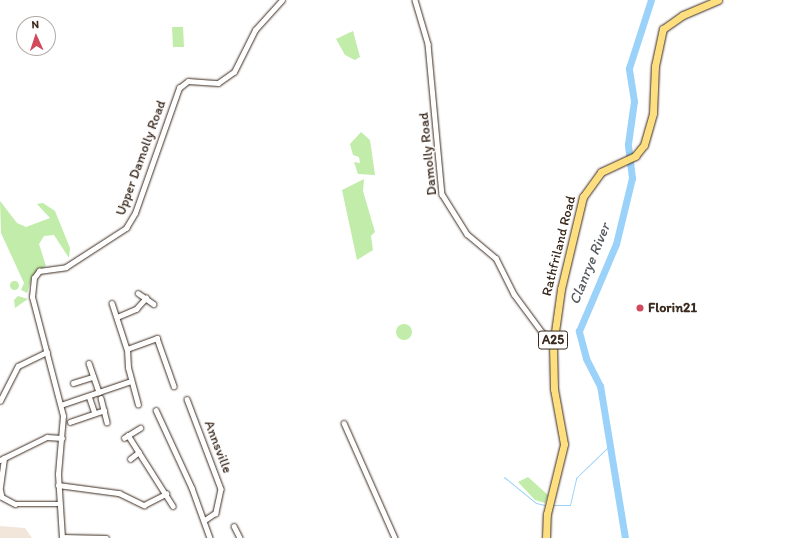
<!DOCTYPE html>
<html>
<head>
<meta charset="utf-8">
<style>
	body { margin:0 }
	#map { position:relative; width:801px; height:538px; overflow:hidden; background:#fff; font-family:Itim,sans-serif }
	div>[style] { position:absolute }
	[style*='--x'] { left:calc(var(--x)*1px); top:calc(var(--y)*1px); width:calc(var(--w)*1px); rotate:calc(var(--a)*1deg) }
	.built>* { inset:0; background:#f2e6da }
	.green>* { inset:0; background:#c1eca9 }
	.round { border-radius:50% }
	.stream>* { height:1px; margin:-0.5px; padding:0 0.5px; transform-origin:0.5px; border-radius:0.5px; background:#9bd2fa }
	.river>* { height:7px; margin:-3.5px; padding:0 3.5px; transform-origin:3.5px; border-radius:3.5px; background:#9bd2fa }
	.roads { filter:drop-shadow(0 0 1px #3b2a1e) drop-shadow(0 0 1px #3b2a1e) }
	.minor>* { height:4.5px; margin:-2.25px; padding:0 2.25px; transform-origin:2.25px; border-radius:2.25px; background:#fff }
	.primary>* { height:7px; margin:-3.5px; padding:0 3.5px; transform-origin:3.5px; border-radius:3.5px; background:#fedf80 }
	.dots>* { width:11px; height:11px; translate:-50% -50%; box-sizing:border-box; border:2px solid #fff; border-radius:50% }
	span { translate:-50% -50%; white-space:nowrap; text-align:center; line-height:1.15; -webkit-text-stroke:3px #fff; paint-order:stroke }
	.shield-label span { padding:1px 3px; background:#fff; border:1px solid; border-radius:3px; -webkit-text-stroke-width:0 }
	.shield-label { font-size:13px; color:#3b2a1e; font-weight:700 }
	.street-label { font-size:14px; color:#3b2a1e }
	.poi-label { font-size:14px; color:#3b2a1e; font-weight:700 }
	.left { translate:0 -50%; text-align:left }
	.water-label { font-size:15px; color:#585c60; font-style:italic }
	.north { position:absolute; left:16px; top:16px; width:40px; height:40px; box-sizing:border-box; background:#fff; border:1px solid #b1aaa5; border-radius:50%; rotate:357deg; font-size:11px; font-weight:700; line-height:16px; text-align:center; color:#3b2a1e }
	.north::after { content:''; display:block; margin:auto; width:14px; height:18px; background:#d1495b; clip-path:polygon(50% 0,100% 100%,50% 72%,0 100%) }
</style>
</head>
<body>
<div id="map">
	<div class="built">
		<i style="clip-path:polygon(0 526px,25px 528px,32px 538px,0 538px)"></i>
	</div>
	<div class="green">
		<i style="clip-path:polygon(172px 27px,183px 27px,184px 47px,173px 47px)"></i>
		<i style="clip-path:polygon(353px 31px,360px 57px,355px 60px,345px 55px,336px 39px)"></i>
		<i style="clip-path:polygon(361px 132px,370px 140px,375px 175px,358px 174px,354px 162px,360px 163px,359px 157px,353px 155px,350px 144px)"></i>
		<i style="clip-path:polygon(364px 179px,363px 191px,375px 232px,371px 236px,373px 250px,357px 260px,342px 190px)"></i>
		<i style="clip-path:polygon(0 201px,17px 223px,26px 227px,50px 218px,37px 204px,43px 203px,55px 211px,70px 248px,69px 258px,54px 235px,44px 236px,39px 244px,46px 266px,32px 277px,27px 293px,21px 290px,24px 283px,1px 233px)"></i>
		<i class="round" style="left:9.5px;top:280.5px;width:9px;height:9px"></i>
		<i style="clip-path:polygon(18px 296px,28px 299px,15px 308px,14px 300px)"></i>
		<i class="round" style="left:396px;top:324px;width:16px;height:16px"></i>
		<i style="clip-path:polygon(528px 477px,548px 495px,545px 503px,535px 500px,518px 482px)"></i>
	</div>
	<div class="stream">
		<i style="--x:504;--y:477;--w:41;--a:39.1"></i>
		<i style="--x:536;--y:503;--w:9;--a:13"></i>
		<i style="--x:553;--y:505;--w:17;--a:0"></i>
		<i style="--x:570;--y:505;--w:28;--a:-77"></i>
		<i style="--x:576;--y:478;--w:47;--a:-44.1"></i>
	</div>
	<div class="river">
		<i style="--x:625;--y:538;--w:154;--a:-99.3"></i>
		<i style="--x:600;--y:386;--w:31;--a:-117"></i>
		<i style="--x:586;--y:358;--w:28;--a:-105"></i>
		<i style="--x:579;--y:331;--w:95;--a:-67"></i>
		<i style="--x:616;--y:244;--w:68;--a:-76.4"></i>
		<i style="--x:632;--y:178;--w:34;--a:-97"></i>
		<i style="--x:628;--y:144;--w:43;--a:-82.1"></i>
		<i style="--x:634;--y:101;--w:33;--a:-99"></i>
		<i style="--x:629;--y:68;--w:71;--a:-72.1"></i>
	</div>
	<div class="roads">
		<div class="minor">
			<i style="--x:415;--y:0;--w:46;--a:73.5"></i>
			<i style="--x:428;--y:44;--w:151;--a:84.7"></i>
			<i style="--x:442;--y:194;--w:47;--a:58"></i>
			<i style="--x:467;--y:234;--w:38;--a:40"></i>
			<i style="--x:496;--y:258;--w:40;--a:63.4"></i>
			<i style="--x:514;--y:294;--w:47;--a:53.6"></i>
			<i style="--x:542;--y:332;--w:14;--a:36"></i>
			<i style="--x:138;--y:293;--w:19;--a:35"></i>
			<i style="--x:112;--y:303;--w:48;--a:71.9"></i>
			<i style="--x:117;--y:317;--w:21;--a:-23"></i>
			<i style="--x:136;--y:309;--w:15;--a:-48"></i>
			<i style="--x:89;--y:363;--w:31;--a:71"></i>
			<i style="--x:73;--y:383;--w:21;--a:-17"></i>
			<i style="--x:89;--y:396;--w:18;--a:71"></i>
			<i style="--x:101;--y:398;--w:25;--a:76"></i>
			<i style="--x:187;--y:399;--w:96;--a:69.3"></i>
			<i style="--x:221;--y:489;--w:25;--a:102"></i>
			<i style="--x:216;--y:513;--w:14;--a:146"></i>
			<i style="--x:0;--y:401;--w:39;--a:-63"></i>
			<i style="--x:18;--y:366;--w:32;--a:-26"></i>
			<i style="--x:61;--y:405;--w:74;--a:-18.9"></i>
			<i style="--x:138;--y:405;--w:38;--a:-105"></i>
			<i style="--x:128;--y:368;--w:19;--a:-93"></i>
			<i style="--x:127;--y:349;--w:32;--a:-20"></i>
			<i style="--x:157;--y:338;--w:51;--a:70.5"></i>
			<i style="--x:156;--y:410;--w:86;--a:65.2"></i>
			<i style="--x:192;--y:488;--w:53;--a:70.2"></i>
			<i style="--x:70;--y:422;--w:36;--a:-19"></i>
			<i style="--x:344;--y:423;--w:126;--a:66.1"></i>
			<i style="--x:128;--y:435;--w:84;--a:57.6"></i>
			<i style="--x:124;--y:438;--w:19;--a:-32"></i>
			<i style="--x:130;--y:459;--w:11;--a:-38"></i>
			<i style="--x:0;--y:460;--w:52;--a:-26.1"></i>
			<i style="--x:47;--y:437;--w:15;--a:4"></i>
			<i style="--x:58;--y:485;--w:62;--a:7.5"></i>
			<i style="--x:119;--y:493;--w:28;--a:26"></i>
			<i style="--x:144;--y:505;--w:25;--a:-27"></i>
			<i style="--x:0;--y:487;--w:29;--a:-82"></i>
			<i style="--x:0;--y:488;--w:9;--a:77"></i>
			<i style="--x:2;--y:497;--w:15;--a:28"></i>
			<i style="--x:15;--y:504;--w:43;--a:0"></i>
			<i style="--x:234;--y:526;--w:13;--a:63"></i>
			<i style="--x:62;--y:537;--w:44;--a:1.3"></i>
			<i style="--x:62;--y:538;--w:64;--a:-93.6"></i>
			<i style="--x:58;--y:474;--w:58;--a:-85.1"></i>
			<i style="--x:63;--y:416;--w:123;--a:-104.6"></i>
			<i style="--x:32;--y:297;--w:19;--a:-84"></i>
			<i style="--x:34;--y:278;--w:9;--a:-54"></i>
			<i style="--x:39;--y:271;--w:27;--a:-8"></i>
			<i style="--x:66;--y:267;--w:72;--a:-33"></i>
			<i style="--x:126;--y:228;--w:17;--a:-59"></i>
			<i style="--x:135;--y:213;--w:133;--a:-70.6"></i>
			<i style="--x:179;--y:88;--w:11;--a:-38"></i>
			<i style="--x:188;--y:81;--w:30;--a:4"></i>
			<i style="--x:218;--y:83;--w:19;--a:-35"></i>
			<i style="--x:234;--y:72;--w:47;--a:-63.4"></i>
			<i style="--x:255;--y:30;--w:40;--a:-48"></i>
		</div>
		<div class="primary">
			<i style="--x:546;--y:538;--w:24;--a:-88"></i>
			<i style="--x:547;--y:514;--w:72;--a:-76.3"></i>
			<i style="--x:564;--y:444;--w:56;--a:-100.3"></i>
			<i style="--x:554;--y:389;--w:43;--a:-91.3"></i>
			<i style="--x:553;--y:346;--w:58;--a:-82"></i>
			<i style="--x:561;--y:289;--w:95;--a:-76.6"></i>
			<i style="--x:583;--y:197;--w:31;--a:-54"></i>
			<i style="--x:601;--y:172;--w:38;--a:-25"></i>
			<i style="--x:635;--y:156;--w:14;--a:-51"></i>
			<i style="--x:644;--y:145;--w:33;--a:-74"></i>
			<i style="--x:653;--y:113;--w:47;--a:-87.6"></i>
			<i style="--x:655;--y:66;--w:38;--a:-78"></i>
			<i style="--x:663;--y:29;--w:24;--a:-35"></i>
			<i style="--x:683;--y:15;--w:38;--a:-23"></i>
		</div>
	</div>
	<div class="dots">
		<i style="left:640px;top:308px;background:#d1495b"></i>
	</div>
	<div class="shield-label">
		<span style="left:553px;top:340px">A25</span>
	</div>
	<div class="street-label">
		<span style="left:428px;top:154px;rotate:-96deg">Damolly Road</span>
		<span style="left:141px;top:158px;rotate:-70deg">Upper Damolly Road</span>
		<span style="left:559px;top:246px;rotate:-76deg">Rathfriland Road</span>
		<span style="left:218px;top:447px;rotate:69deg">Annsville</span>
	</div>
	<div class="poi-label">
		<span class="left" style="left:648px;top:308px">Florin21</span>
	</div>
	<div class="water-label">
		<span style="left:590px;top:264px;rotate:-68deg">Clanrye River</span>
	</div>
	<div class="north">N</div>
</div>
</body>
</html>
